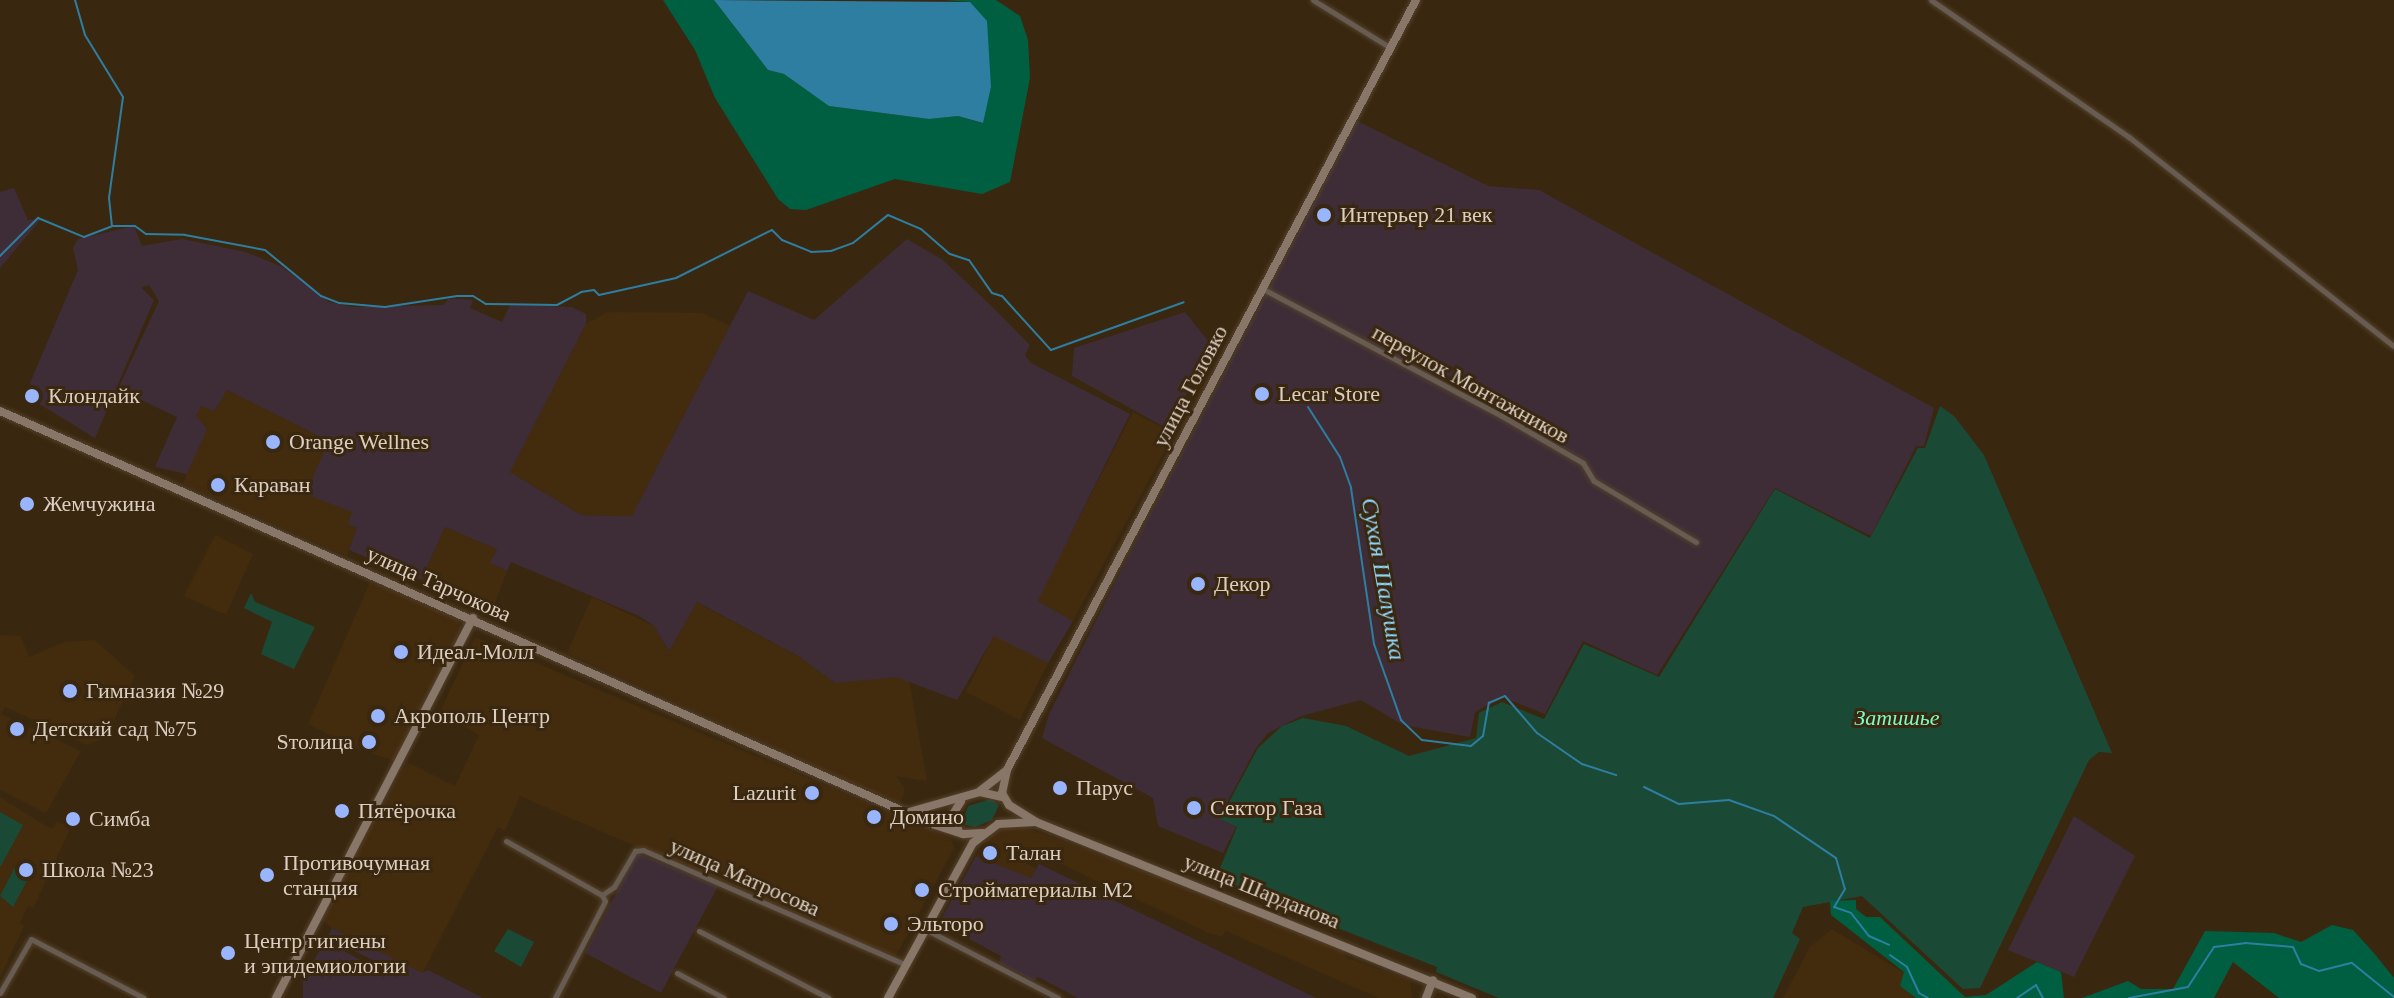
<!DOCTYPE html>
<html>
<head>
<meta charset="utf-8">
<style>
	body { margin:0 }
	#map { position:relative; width:2394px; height:998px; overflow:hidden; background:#3a2710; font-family:Georgia,serif }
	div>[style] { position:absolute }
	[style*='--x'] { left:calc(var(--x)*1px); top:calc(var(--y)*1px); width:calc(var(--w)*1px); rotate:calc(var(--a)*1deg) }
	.built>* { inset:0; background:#432b0e }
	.industrial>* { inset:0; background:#3e2d37 }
	.green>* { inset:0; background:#1a4a36 }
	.forest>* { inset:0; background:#005f41 }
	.water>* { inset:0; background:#2e7ea1 }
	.stream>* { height:2px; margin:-1px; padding:0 1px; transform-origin:1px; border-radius:1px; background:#2e7ea1 }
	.roads { filter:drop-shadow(0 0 2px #54422c) drop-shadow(0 0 2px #54422c) }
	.street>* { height:5px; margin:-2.5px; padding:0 2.5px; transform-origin:2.5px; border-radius:2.5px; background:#675b52 }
	.secondary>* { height:8px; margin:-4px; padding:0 4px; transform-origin:4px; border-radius:4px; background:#887668 }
	.dots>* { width:22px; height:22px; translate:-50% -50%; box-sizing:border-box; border:4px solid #3a2710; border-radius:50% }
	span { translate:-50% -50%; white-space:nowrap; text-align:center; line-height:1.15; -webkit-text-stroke:6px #3a2710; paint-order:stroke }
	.poi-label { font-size:22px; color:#dccfc2 }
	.left { translate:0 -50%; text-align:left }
	.right { translate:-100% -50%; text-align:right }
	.street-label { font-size:22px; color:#dccfc2 }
	.park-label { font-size:22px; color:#76fec4; font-style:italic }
	.water-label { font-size:24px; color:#90d8fd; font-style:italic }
</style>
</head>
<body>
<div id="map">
	<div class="built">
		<i style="clip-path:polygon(608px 312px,702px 313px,730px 326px,632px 517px,581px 515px,510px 472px,586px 324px)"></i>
		<i style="clip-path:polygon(227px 389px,329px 441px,357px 528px,347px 556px,183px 484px,204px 427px,196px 416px,201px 405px)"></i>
		<i style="clip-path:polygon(1133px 412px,1174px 434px,1073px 621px,1037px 601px)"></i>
		<i style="clip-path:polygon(445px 527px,497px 549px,491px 563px,507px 571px,492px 612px,421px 580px)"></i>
		<i style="clip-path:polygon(215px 535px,253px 554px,226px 615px,184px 596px)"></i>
		<i style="clip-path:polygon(370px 582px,456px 618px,462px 628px,394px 761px,348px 745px,308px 724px)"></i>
		<i style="clip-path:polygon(592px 597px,654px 626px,669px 651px,696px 602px,800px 657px,835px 682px,896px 676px,909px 680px,927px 781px,896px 776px,905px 789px,900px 804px,567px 653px)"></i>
		<i style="clip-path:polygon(0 635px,21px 636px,29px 657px,64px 642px,95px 640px,135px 676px,106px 737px,87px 745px,5px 707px,1px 714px,81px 751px,46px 813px,0 790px)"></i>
		<i style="clip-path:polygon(994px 635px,1048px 663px,1020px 720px,966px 692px)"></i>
		<i style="clip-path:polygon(475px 637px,951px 839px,954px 848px,894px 959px,520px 796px,505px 831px,498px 827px,422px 974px,332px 928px,320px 919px,407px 762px,455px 786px,479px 735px,440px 712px)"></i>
		<i style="clip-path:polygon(0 797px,46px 826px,53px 828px,57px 822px,71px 827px,33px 908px,28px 906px,20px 923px,24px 926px,0 978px)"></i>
		<i style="clip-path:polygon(1016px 824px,1192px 889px,1343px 950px,1347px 958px,1410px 980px,1412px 998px,1379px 998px,1226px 931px,1222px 937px,1209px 933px,1016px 843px,1011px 855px,1037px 869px,1031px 879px,976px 856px,992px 830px)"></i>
		<i style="clip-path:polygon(1832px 929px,1904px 973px,1900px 986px,1916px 998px,1783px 998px,1810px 947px)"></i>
	</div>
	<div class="industrial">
		<i style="clip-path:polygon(1357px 121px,1488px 186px,1539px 190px,1934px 408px,1924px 446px,1916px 446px,1871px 536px,1775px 488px,1657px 675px,1583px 641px,1545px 714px,1502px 697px,1475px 712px,1470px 737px,1403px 725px,1361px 700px,1301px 716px,1268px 733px,1256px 748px,1219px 818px,1236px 827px,1223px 853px,1158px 826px,1153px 798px,1042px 738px,1049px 714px,1137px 539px)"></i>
		<i style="clip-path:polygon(14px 188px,28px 220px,41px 219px,0 268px,0 192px)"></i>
		<i style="clip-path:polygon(134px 226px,142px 246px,182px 239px,246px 252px,282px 267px,329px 302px,353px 307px,444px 305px,448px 299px,462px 299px,473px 300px,470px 308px,502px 322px,510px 305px,572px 307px,586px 314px,586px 324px,510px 472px,581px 515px,615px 516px,632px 516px,748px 291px,814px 320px,907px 239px,943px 260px,985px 300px,1030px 345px,1025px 355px,1031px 363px,1130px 414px,1038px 601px,1073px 621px,1048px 663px,994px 636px,957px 700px,896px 677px,835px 683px,800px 657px,697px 602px,669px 651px,654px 626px,639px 616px,511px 562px,507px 571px,490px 563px,497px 549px,445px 527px,421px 580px,349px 550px,357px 528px,348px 524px,352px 512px,305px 494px,329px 441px,227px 390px,214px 411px,201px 406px,196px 416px,207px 429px,187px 474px,155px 467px,177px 417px,118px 389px,159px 301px,149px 285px,141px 287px,154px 300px,95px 438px,33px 400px,36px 394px,30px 383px,78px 270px,73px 248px,78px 239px)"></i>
		<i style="clip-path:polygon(1185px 312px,1212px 346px,1168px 429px,1072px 376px,1074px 348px)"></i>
		<i style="clip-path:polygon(2074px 816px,2135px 856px,2074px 977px,2008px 950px)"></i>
		<i style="clip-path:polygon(637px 853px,718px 886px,661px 993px,585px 953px)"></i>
		<i style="clip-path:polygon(976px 856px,1031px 878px,1039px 864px,1316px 998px,1078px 998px,1038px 977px,1034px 981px,999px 963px,1001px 956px,939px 923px)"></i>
		<i style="clip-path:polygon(332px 928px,422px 973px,428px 970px,483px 998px,303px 998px,303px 981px,325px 940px,388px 976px,392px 969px,327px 938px)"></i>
	</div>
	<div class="green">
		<i style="clip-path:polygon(1940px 406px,1954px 416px,1984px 455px,2112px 753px,2099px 752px,2089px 760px,1980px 988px,1963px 989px,1862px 896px,1803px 907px,1792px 933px,1800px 939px,1773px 998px,1499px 998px,1436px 972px,1437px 967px,1215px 880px,1237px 827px,1220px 819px,1258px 748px,1282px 726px,1303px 718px,1346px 726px,1409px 756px,1476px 738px,1479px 713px,1502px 702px,1544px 719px,1584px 644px,1659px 677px,1775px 489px,1870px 538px,1918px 448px,1925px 448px)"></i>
		<i style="clip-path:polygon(251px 593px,255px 602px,315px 627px,294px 669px,261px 654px,272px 622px,244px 608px)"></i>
		<i style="clip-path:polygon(991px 799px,999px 805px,992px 820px,975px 827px,962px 824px,968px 806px)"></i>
		<i style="clip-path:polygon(0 812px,23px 825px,1px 866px,0 866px)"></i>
		<i style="clip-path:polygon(14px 869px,29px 877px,13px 907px,0 896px)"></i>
		<i style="clip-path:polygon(508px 929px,534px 942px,521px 967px,494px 951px)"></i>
	</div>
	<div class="forest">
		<i style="clip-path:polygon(663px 0,714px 0,768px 70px,784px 74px,830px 106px,929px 119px,958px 116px,982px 123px,991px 87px,970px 2px,944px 0,996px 0,1020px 16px,1028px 40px,1030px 78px,1010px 182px,982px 194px,895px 179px,806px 210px,790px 209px,778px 199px,715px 98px,695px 50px)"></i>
		<i style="clip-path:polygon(1856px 900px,1856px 909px,1866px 917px,1880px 917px,1965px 997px,1986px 995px,2037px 962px,2061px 972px,2064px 998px,1916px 998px,1900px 986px,1904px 972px,1831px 915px,1830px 901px)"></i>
		<i style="clip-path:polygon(2332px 925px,2353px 930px,2373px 952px,2394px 978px,2394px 998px,2279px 998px,2233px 962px,2214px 998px,2082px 998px,2128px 981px,2141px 989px,2173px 989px,2205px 931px,2274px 933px,2301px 942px)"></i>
	</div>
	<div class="water">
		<i style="clip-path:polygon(714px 0,970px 2px,987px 21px,991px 87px,983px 123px,958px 116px,929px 119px,829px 106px,784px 74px,768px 70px)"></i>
	</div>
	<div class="stream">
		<i style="--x:75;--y:0;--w:36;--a:74"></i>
		<i style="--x:85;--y:35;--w:73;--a:58.5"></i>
		<i style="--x:123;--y:97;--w:102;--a:97.9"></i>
		<i style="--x:109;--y:198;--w:27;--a:84"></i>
		<i style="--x:0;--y:256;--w:54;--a:-45"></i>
		<i style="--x:38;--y:218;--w:50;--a:22.4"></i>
		<i style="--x:84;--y:237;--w:30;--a:-21"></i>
		<i style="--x:112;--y:226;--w:23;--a:0"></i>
		<i style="--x:135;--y:226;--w:14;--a:36"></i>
		<i style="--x:146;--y:234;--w:39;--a:1"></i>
		<i style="--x:185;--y:235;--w:81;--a:10.6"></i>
		<i style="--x:265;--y:250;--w:72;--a:39.4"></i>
		<i style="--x:321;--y:296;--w:19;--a:21"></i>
		<i style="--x:339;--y:303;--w:46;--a:5"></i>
		<i style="--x:385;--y:307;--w:73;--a:-8.7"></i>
		<i style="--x:457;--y:296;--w:16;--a:0"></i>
		<i style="--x:473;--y:296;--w:15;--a:32"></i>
		<i style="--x:486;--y:304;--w:71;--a:0.8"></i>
		<i style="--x:557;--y:305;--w:27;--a:-28"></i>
		<i style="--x:581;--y:292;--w:13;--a:-9"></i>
		<i style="--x:594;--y:290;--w:7;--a:45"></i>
		<i style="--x:599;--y:295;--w:79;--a:-12.4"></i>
		<i style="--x:676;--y:278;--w:107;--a:-26.6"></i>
		<i style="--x:772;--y:230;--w:14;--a:45"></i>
		<i style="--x:782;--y:240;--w:31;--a:22"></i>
		<i style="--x:811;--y:252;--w:20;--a:-3"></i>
		<i style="--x:831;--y:251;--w:23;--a:-20"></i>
		<i style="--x:853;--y:243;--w:45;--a:-38.7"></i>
		<i style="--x:888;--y:215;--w:36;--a:23"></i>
		<i style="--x:921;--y:229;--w:38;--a:41"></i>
		<i style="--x:950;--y:254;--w:20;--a:18"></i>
		<i style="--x:969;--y:260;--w:40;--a:55.1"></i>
		<i style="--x:992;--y:293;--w:10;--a:17"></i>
		<i style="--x:1002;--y:296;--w:73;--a:47.8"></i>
		<i style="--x:1051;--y:350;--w:141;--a:-19.8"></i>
		<i style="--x:1308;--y:407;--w:59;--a:57.4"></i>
		<i style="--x:1340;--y:457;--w:33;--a:70"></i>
		<i style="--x:1351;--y:488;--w:158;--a:81.6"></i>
		<i style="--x:1374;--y:644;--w:81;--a:70.4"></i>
		<i style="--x:1401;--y:720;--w:29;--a:44"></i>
		<i style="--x:1422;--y:740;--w:49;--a:7"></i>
		<i style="--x:1471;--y:746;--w:16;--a:-40"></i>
		<i style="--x:1483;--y:736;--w:34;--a:-80"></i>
		<i style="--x:1489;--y:703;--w:17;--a:-24"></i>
		<i style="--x:1505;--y:696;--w:49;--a:49.1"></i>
		<i style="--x:1537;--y:733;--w:55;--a:34.6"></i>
		<i style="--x:1582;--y:764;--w:36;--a:18"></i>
		<i style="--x:1644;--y:787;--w:39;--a:26"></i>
		<i style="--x:1679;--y:804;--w:50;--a:-4.6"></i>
		<i style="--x:1729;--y:800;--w:48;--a:19.6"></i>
		<i style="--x:1774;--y:816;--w:75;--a:34.1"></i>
		<i style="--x:1836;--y:858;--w:32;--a:74"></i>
		<i style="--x:1845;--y:889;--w:21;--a:121"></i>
		<i style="--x:1834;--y:907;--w:18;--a:19"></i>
		<i style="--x:1851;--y:913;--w:29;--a:52"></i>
		<i style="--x:1869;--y:936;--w:22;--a:24"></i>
		<i style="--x:1890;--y:955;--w:21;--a:35"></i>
		<i style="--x:1907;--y:967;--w:29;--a:65"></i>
		<i style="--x:1919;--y:993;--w:10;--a:29"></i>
		<i style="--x:2017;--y:998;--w:23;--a:-34"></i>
		<i style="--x:2036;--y:985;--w:15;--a:62"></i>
		<i style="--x:2129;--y:998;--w:60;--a:-10.6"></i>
		<i style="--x:2188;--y:987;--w:48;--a:-57"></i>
		<i style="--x:2214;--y:947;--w:31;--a:-7"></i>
		<i style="--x:2245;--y:943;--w:48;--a:4.8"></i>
		<i style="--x:2293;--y:947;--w:19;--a:65"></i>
		<i style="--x:2301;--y:964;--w:19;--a:21"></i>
		<i style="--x:2319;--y:971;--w:34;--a:-14"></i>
		<i style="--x:2352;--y:963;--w:54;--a:39"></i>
	</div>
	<div class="roads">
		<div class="street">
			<i style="--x:1313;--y:0;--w:92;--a:31.6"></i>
			<i style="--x:1931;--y:0;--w:241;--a:34.7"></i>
			<i style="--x:2129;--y:137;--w:337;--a:38.3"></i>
			<i style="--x:1263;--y:289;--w:268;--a:28"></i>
			<i style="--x:1500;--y:415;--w:96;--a:30"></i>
			<i style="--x:1583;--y:463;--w:21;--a:59"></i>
			<i style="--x:1594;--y:481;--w:119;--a:30.9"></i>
			<i style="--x:506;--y:841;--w:110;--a:29.4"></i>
			<i style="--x:602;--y:895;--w:14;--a:-34"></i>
			<i style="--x:614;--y:887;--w:42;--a:-59.7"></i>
			<i style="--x:635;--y:851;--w:8;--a:-7"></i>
			<i style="--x:643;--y:850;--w:287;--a:23.6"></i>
			<i style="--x:925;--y:929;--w:150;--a:27.4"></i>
			<i style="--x:699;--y:931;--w:146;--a:27.3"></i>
			<i style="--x:677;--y:973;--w:53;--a:28"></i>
			<i style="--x:0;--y:993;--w:62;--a:-60.1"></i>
			<i style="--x:31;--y:939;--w:127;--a:27.6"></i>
			<i style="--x:555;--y:998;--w:109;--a:-62.7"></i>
			<i style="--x:605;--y:901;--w:7;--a:-117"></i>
		</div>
		<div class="secondary">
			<i style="--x:1416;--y:0;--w:872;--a:117.98"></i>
			<i style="--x:1007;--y:770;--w:24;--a:102"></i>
			<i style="--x:1002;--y:793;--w:14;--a:60"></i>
			<i style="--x:1009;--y:805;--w:32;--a:32"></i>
			<i style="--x:1036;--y:822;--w:470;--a:22"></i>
			<i style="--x:0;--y:411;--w:1019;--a:23.9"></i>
			<i style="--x:932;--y:824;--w:33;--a:18"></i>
			<i style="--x:963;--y:834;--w:20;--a:-3"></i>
			<i style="--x:980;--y:791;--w:34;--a:-38"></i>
			<i style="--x:909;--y:812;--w:74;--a:-15.7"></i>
			<i style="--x:980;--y:792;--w:23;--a:13"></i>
			<i style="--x:959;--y:832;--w:19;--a:-108"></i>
			<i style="--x:953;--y:814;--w:15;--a:-58"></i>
			<i style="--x:276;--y:998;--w:428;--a:-62.6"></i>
			<i style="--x:888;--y:998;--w:177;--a:-61.3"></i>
			<i style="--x:973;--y:843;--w:31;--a:-37"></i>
			<i style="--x:998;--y:824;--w:37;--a:-3"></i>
			<i style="--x:1426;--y:998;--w:19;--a:-69"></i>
		</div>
	</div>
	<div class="dots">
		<i style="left:1324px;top:215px;background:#99b5fd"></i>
		<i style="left:1262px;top:394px;background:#99b5fd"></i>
		<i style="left:32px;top:396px;background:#99b5fd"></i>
		<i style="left:273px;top:442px;background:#99b5fd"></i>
		<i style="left:218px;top:485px;background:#99b5fd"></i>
		<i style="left:27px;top:504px;background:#99b5fd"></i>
		<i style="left:1198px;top:584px;background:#99b5fd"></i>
		<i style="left:401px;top:652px;background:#99b5fd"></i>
		<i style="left:70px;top:691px;background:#99b5fd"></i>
		<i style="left:378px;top:716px;background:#99b5fd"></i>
		<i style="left:17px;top:729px;background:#99b5fd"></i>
		<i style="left:369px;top:742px;background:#99b5fd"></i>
		<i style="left:1060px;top:788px;background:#99b5fd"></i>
		<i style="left:812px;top:793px;background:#99b5fd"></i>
		<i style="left:1194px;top:808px;background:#99b5fd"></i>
		<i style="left:342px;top:811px;background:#99b5fd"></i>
		<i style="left:874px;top:817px;background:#99b5fd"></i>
		<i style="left:73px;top:819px;background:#99b5fd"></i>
		<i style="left:990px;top:853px;background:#99b5fd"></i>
		<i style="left:26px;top:870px;background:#99b5fd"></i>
		<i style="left:267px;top:875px;background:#99b5fd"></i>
		<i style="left:922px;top:890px;background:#99b5fd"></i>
		<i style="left:891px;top:924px;background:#99b5fd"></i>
		<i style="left:228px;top:953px;background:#99b5fd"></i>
	</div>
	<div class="poi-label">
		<span class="left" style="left:1340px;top:215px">Интерьер 21 век</span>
		<span class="left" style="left:1278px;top:394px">Lecar Store</span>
		<span class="left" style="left:48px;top:396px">Клондайк</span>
		<span class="left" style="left:289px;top:442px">Orange Wellnes</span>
		<span class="left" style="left:234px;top:485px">Караван</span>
		<span class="left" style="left:43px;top:504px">Жемчужина</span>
		<span class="left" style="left:1214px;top:584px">Декор</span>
		<span class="left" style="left:417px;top:652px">Идеал-Молл</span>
		<span class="left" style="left:86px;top:691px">Гимназия №29</span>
		<span class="left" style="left:394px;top:716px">Акрополь Центр</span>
		<span class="left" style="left:33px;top:729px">Детский сад №75</span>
		<span class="right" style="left:353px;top:742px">Sтолица</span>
		<span class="left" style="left:1076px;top:788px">Парус</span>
		<span class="right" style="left:796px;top:793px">Lazurit</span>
		<span class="left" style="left:1210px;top:808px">Сектор Газа</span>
		<span class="left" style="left:358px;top:811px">Пятёрочка</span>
		<span class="left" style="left:890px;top:817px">Домино</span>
		<span class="left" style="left:89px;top:819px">Симба</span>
		<span class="left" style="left:1006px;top:853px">Талан</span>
		<span class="left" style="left:283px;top:875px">Противочумная<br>станция</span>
		<span class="left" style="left:42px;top:870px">Школа №23</span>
		<span class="left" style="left:938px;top:890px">Стройматериалы М2</span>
		<span class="left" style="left:907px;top:924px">Эльторо</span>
		<span class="left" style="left:244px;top:953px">Центр гигиены<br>и эпидемиологии</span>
	</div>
	<div class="street-label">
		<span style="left:1471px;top:384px;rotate:29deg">переулок Монтажников</span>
		<span style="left:1190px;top:386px;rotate:-62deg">улица Головко</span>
		<span style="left:439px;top:584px;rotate:24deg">улица Тарчокова</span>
		<span style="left:745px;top:877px;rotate:24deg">улица Матросова</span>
		<span style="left:1262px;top:891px;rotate:22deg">улица Шарданова</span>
	</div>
	<div class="park-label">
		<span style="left:1897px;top:718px">Затишье</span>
	</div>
	<div class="water-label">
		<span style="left:1383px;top:579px;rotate:80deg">Сухая Шалушка</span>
	</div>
</div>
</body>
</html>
